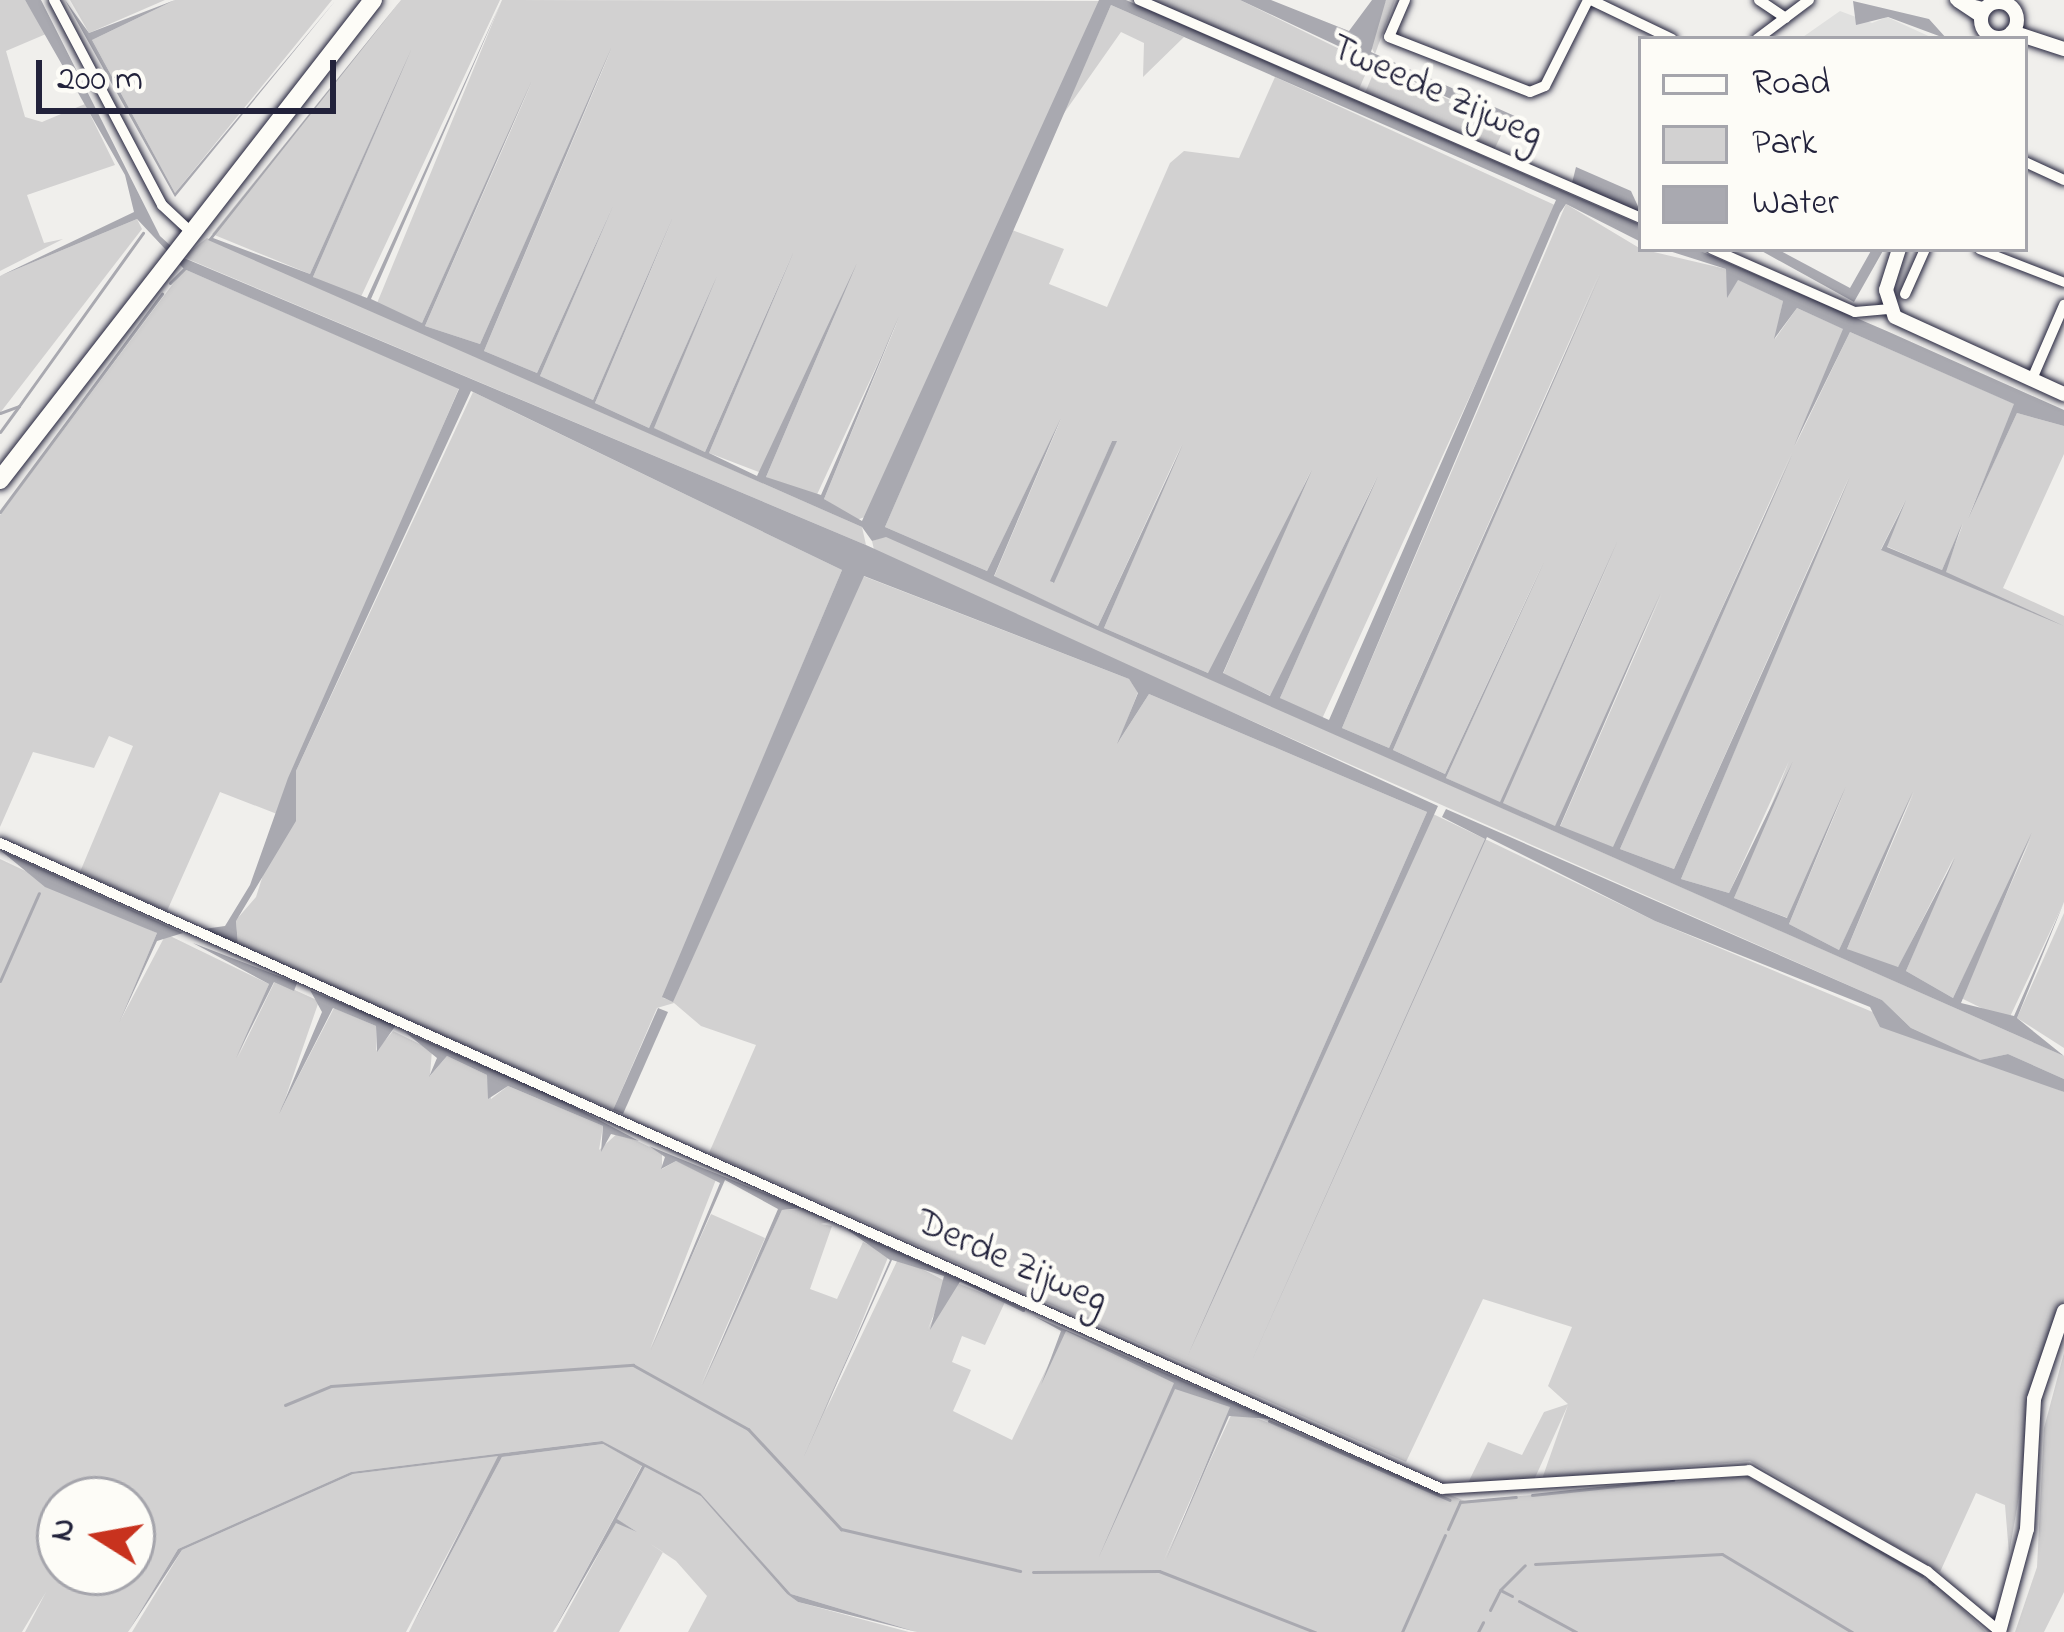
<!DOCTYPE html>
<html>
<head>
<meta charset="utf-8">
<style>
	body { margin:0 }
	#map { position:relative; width:2064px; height:1632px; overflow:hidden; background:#f0efec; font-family:"Indie Flower",sans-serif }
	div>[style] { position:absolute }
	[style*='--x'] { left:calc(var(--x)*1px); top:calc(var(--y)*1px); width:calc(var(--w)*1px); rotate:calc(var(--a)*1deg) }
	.built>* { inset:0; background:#e0e0df }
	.green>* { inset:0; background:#d2d1d1 }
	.water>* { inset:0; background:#a9a9b0 }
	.stream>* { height:3px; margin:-1.5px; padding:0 1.5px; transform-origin:1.5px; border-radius:1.5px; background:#a9a9b0 }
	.roads { filter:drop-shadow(0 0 3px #22223b) drop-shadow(0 0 3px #22223b) }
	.pedestrian>* { height:9px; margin:-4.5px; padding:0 4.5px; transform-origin:4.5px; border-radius:4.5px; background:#fdfcf7 }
	.minor>* { height:10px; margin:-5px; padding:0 5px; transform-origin:5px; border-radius:5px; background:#fdfcf7 }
	.tertiary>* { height:14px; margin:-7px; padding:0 7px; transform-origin:7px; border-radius:7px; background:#fdfcf7 }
	.tertiary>.ring { margin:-7px; padding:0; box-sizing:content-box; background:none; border:14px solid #fdfcf7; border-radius:50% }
	.primary>* { height:18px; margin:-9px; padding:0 9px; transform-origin:9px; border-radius:9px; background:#fdfcf7 }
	span { translate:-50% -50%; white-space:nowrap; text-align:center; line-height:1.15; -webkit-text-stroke:9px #fdfcf7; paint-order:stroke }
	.street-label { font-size:39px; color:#22223b }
	.legend { position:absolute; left:1638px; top:36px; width:390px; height:216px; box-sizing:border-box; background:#fdfcf7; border:3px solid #a5a5ac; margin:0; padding:15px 21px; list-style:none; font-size:36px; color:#22223b }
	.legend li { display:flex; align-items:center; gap:24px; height:60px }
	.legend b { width:60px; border:3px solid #a5a5ac }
	.north { position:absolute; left:36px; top:1476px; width:120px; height:120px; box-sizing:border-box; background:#fdfcf7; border:3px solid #a5a5ac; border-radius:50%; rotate:281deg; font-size:33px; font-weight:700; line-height:48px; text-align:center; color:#22223b }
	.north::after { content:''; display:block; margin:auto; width:42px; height:54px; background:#c8321e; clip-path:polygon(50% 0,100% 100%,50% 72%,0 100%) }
	.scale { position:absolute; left:36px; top:60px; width:300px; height:54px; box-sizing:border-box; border:6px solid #22223b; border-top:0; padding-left:15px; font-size:36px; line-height:42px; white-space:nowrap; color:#22223b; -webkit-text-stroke:9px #fdfcf7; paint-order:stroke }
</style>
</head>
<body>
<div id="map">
	<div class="built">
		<i style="clip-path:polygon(1840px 11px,1872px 23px,1887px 17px,1935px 39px,1800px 39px)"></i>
	</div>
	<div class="green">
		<i style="clip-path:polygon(0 0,25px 0,46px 34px,6px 51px,25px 117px,42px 122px,85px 104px,115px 165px,27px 195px,44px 243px,63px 239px,0 271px)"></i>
		<i style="clip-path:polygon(70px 0,165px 0,89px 33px)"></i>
		<i style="clip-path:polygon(175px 0,332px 0,175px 193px,92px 40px)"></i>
		<i style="clip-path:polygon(401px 0,500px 0,359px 301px,313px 277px,395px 87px,310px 274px,212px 234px)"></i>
		<i style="clip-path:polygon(502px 0,1101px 1px,871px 515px,856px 520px,824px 499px,898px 320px,814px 501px,766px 477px,840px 303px,764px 474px,709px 453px,792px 255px,705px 452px,653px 428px,714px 283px,649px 428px,595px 403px,672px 220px,593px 400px,540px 376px,612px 208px,537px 373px,484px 351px,611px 50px,480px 344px,425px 326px,532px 82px,422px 323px,375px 308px)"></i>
		<i style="clip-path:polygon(1147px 0,1240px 0,1370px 64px,1358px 91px)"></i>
		<i style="clip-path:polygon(1386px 0,1395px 0,1375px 54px,1368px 42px)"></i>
		<i style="clip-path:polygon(1111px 5px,1184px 37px,1143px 77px,1144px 43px,1121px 32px,1062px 116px)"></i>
		<i style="clip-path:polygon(1376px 67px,1506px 125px,1494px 150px,1365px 93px)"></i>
		<i style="clip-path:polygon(evenodd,1275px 77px,1557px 206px,1321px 721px,1280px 698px,1377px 477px,1271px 696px,1223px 674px,1311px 470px,1219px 670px,1208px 673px,1104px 628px,1182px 444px,1098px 626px,994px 577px,1061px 419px,987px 571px,885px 527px,1012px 230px,1064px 249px,1049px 284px,1107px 307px,1170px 163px,1184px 151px,1239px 158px,1275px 77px,1112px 441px,1116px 442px,1053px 583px,1051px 581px,1112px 441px)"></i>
		<i style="clip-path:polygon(evenodd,1566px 204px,1641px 249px,1726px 269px,1729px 291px,1737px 279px,1783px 301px,1775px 339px,1797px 308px,1844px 329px,1795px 446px,1850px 332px,2015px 404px,1968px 518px,2017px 413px,2064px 426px,2064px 454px,2003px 588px,2064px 616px,2064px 902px,2008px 1021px,1961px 998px,2031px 838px,1953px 998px,1906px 971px,1954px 857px,1899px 966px,1889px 972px,1847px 949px,1914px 792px,1839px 950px,1789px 924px,1843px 795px,1788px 918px,1734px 898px,1789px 761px,1729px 893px,1681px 879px,1849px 477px,1674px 869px,1620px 849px,1792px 452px,1614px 848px,1560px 827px,1662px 593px,1555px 827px,1502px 803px,1612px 556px,1500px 803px,1446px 778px,1544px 561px,1445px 774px,1393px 750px,1600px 272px,1389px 748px,1342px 728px,1566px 204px,1905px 501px,1886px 546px,1942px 570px,1963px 524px,1945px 572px,2001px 599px,1881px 549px,1905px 501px)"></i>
		<i style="clip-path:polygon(137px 219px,142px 229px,0 413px,0 276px)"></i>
		<i style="clip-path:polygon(207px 238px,862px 527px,866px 545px,183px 257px)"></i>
		<i style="clip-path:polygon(184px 269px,459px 388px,277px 814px,220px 792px,167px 911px,80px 872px,133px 746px,109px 736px,94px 768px,33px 752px,0 827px,0 515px)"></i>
		<i style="clip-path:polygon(473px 392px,842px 570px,663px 998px,673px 1001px,863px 576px,1129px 679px,1138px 692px,1119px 741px,1149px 694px,1427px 812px,1204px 1319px,1431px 813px,1655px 921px,2064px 1092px,2064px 1301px,2044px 1352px,2009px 1554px,2005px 1505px,1976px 1493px,1940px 1572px,1750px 1461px,1542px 1479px,1568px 1405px,1534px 1480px,1467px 1485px,1488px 1442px,1522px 1455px,1544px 1412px,1568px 1404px,1548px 1386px,1572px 1327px,1483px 1299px,1406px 1462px,709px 1153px,756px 1045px,701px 1026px,674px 1003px,657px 1008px,613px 1110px,238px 945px,236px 920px,256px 897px,296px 771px)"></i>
		<i style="clip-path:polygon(886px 536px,2064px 1056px,2064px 1079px,2008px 1054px,1981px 1060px,1911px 1028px,1882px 1000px,875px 554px,872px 541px)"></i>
		<i style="clip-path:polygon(evenodd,0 859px,157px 933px,120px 1021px,166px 934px,269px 984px,238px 1057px,275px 981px,319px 1001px,282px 1108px,334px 1008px,376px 1026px,376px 1051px,393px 1031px,432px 1050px,430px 1076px,447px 1056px,487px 1075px,491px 1099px,508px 1086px,603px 1126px,599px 1150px,619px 1132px,662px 1153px,662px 1169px,676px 1161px,717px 1177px,650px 1349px,711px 1214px,765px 1238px,701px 1385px,782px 1210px,800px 1209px,762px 1190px,832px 1221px,821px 1224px,832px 1226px,810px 1289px,837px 1299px,863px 1242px,889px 1255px,825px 1412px,899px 1257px,947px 1282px,928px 1329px,952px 1281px,1005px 1302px,985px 1345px,962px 1336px,952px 1362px,971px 1370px,953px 1411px,1012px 1440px,1065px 1330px,1231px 1407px,1164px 1560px,1234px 1409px,1465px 1501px,1747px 1476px,1937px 1584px,1986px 1632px,917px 1632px,791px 1594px,715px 1511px,787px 1594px,798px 1602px,909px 1632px,688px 1632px,707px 1596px,676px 1561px,649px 1543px,663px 1552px,619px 1632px,556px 1632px,616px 1522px,637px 1532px,616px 1519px,645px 1467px,701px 1495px,601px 1441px,351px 1472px,178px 1549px,128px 1632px,25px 1632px,46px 1592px,22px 1632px,0 1632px,0 859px,60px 1500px,132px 1500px,132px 1572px,59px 1572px,60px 1500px)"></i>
		<i style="clip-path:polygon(2064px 913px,2064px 1048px,2017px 1018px)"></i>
		<i style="clip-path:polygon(2064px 1353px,2064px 1592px,2044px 1632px,2015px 1632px,2037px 1567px,2044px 1428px)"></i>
		<i style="clip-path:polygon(603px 1444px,642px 1465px,553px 1632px,409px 1632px,502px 1457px)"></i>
		<i style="clip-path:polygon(500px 1455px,406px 1632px,132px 1632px,182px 1550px,353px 1474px)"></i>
	</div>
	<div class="water">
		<i style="clip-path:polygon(25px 0,41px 0,160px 236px,184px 258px,866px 545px,1438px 806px,1188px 1355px,1427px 812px,1149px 694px,1117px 744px,1138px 693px,1129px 679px,864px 576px,673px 1002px,662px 997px,842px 570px,471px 391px,296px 771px,296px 821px,236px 921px,238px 945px,204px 929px,225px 926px,250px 885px,288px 778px,459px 389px,184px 269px,137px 219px,0 276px,134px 212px,125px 175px)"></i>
		<i style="clip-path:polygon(65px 0,89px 33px,175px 0,92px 40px,175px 193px,336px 0,175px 197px)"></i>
		<i style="clip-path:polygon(evenodd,401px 0,213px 238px,310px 274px,412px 48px,313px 277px,367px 298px,502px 0,371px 299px,422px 323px,532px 80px,425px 326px,480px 344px,612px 46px,484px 351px,537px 373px,613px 206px,540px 376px,593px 400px,673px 217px,595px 403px,649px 428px,717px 276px,654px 428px,705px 452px,794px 251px,709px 453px,757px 476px,857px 263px,766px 477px,821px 495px,899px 316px,824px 499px,862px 521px,1099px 0,1126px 0,1641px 225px,1641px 242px,1566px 204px,1560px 213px,1342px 728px,1389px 748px,1601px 273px,1393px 750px,1445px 774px,1545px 560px,1446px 778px,1500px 802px,1618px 540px,1503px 803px,1555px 826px,1661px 592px,1560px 826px,1613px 847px,1793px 453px,1620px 849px,1674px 869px,1850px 477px,1681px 879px,1729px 893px,1793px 761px,1734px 898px,1787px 918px,1846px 786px,1789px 924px,1839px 950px,1913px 791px,1847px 949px,1898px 967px,1955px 858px,1906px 971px,1953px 998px,2032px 832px,1961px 1003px,2014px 1016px,2064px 902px,2017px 1018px,2064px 1056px,886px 537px,872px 541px,862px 527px,208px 240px,401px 0,1111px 5px,1556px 200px,1329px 720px,1280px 698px,1378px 476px,1270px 696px,1223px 673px,1312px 470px,1208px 673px,1104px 628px,1183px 444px,1098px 626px,994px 576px,1061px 418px,987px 571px,885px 527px,1111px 5px)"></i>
		<i style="clip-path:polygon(1240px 0,1271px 0,1349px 31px,1372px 0,1386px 0,1371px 52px,1526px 121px,1521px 132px)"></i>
		<i style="clip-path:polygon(1853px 1px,1929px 19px,1947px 39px,1888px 17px,1856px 25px)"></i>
		<i style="clip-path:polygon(1576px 167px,1631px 191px,1641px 213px,1572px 183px)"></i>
		<i style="clip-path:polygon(1663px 249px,1696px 249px,1889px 332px,2064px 410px,2064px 426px,2017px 413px,1968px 519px,2014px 404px,1850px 332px,1794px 446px,1843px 329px,1797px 308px,1774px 339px,1783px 301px,1738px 280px,1727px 298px,1726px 269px)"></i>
		<i style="clip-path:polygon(1758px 249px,1777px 249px,1850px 288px,1872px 249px,1884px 249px,1854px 302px)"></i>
		<i style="clip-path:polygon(1112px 441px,1117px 441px,1054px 583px,1050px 581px)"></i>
		<i style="clip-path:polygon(1906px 500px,1887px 547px,1942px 570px,1962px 524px,1946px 572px,2064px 626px,1881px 550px)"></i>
		<i style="clip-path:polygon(1446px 809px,1882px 1000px,1911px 1028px,1980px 1060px,2008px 1054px,2064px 1079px,2064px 1092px,1880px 1027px,1870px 1007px,1655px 921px,1487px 837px,1244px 1378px,1485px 839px,1442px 817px)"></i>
		<i style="clip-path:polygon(0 850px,183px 933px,157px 941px,119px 1023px,157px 933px,45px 887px)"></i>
		<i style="clip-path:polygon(193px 943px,297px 983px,294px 991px,274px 982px,236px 1058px,269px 984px)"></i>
		<i style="clip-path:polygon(310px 990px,396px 1025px,377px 1052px,376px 1026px,333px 1008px,279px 1114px,322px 1012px)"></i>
		<i style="clip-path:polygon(658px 1008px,668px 1012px,623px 1114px,613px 1110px)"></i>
		<i style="clip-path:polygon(405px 1032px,550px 1094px,639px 1141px,611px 1134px,601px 1152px,603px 1126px,508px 1086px,488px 1099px,487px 1075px,447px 1056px,429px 1077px,437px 1058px)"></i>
		<i style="clip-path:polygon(649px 1146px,801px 1208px,782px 1210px,702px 1386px,778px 1209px,725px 1180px,650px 1352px,720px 1183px,676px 1161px,661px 1169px,665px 1157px)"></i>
		<i style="clip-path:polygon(845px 1228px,961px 1280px,930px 1330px,944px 1276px,892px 1260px,802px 1461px,890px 1260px)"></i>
		<i style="clip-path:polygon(1034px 1316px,1271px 1419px,1229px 1416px,1166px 1560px,1230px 1407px,1175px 1389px,1098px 1559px,1174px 1383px,1066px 1331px,1041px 1385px,1061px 1331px)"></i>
		<i style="clip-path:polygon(602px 1441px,700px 1493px,791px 1594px,917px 1632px,798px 1602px,787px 1594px,701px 1496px,645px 1467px,617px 1519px,637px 1532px,616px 1523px,553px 1632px,642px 1466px,603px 1444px,502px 1457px,409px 1632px,498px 1456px,353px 1474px,182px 1550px,128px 1632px,178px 1549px,351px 1472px)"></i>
	</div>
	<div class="stream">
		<i style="--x:170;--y:283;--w:20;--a:-45"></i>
		<i style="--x:19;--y:406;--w:213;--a:-54.4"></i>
		<i style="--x:0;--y:413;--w:20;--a:-20"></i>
		<i style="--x:19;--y:406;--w:32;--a:126"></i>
		<i style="--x:0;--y:512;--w:272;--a:-53.4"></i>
		<i style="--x:0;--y:981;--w:96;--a:-66.1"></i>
		<i style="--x:961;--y:1280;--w:69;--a:25.8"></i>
		<i style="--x:285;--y:1405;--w:50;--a:-22.4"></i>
		<i style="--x:331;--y:1386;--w:303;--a:-4"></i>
		<i style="--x:633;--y:1365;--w:132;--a:29.1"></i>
		<i style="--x:748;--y:1429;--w:137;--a:47.1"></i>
		<i style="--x:841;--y:1529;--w:184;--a:13.2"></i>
		<i style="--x:1269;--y:1421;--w:197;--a:23.6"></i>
		<i style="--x:1532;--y:1495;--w:142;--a:-6.1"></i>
		<i style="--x:1826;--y:1520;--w:111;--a:30.3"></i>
		<i style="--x:1448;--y:1529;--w:30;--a:-66"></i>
		<i style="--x:1460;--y:1502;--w:56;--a:-5.1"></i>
		<i style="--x:1535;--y:1564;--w:187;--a:-3.1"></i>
		<i style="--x:1722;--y:1554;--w:152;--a:31"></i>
		<i style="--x:1033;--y:1572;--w:126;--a:-0.5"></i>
		<i style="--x:1159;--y:1571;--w:168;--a:21.4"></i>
		<i style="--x:1929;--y:1581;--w:5;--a:37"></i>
		<i style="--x:1512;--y:1596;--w:13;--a:-153"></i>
		<i style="--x:1500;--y:1590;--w:35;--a:-45"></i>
		<i style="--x:1519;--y:1601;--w:65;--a:28.5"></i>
		<i style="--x:1490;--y:1610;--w:20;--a:-63"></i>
		<i style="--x:1402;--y:1632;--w:106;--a:-66.1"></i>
		<i style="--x:1478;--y:1632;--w:11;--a:-63"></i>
	</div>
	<div class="roads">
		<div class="pedestrian">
			<i style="--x:1979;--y:249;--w:91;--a:21.2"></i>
		</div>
		<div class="minor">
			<i style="--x:54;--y:0;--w:232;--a:62.2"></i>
			<i style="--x:162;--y:205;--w:35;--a:43"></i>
			<i style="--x:1139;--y:0;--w:547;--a:23.47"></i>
			<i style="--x:1405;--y:0;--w:40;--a:113.4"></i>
			<i style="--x:1389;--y:37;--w:151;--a:21.3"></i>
			<i style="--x:1530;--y:92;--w:16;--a:-22"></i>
			<i style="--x:1545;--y:86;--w:96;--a:-63.4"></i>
			<i style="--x:1591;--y:0;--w:90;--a:25.7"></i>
			<i style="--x:1759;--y:0;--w:32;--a:34"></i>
			<i style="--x:1955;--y:0;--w:32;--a:14"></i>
			<i style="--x:1957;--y:2;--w:29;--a:34"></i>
			<i style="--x:1757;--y:39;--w:65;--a:-36.9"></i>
			<i style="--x:2025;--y:162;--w:43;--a:24.8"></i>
			<i style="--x:1712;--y:249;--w:156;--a:23.8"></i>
			<i style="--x:1855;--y:312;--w:33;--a:-5"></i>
			<i style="--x:1905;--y:294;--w:49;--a:-66"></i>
			<i style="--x:2032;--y:379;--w:81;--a:-66.6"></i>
			<i style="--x:0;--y:843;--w:1580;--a:24.13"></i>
			<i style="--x:1442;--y:1489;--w:308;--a:-3.5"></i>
			<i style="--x:1749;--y:1470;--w:205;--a:29.6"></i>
			<i style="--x:1927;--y:1571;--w:94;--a:39.8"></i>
		</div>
		<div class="tertiary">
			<i class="ring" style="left:1981px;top:2px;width:22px;height:22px"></i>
			<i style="--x:2012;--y:32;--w:55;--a:18.1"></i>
			<i style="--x:1899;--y:249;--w:43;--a:107.6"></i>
			<i style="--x:1886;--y:290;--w:28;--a:72"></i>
			<i style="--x:1895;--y:317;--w:186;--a:24.5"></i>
			<i style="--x:1999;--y:1632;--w:107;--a:-74.8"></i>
			<i style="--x:2027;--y:1529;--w:130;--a:-86.9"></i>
			<i style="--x:2034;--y:1399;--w:93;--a:-71.2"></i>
		</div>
		<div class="primary">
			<i style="--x:0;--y:480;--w:608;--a:-52.15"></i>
		</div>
	</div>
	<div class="street-label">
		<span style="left:1436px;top:93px;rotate:24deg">Tweede Zijweg</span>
		<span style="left:1011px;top:1263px;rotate:24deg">Derde Zijweg</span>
	</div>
	<ul class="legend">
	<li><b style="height:15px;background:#fdfcf7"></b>Road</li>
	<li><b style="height:33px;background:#d2d1d1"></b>Park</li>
	<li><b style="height:33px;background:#a9a9b0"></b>Water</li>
	</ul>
	<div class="north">N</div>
	<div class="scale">200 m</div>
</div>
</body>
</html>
